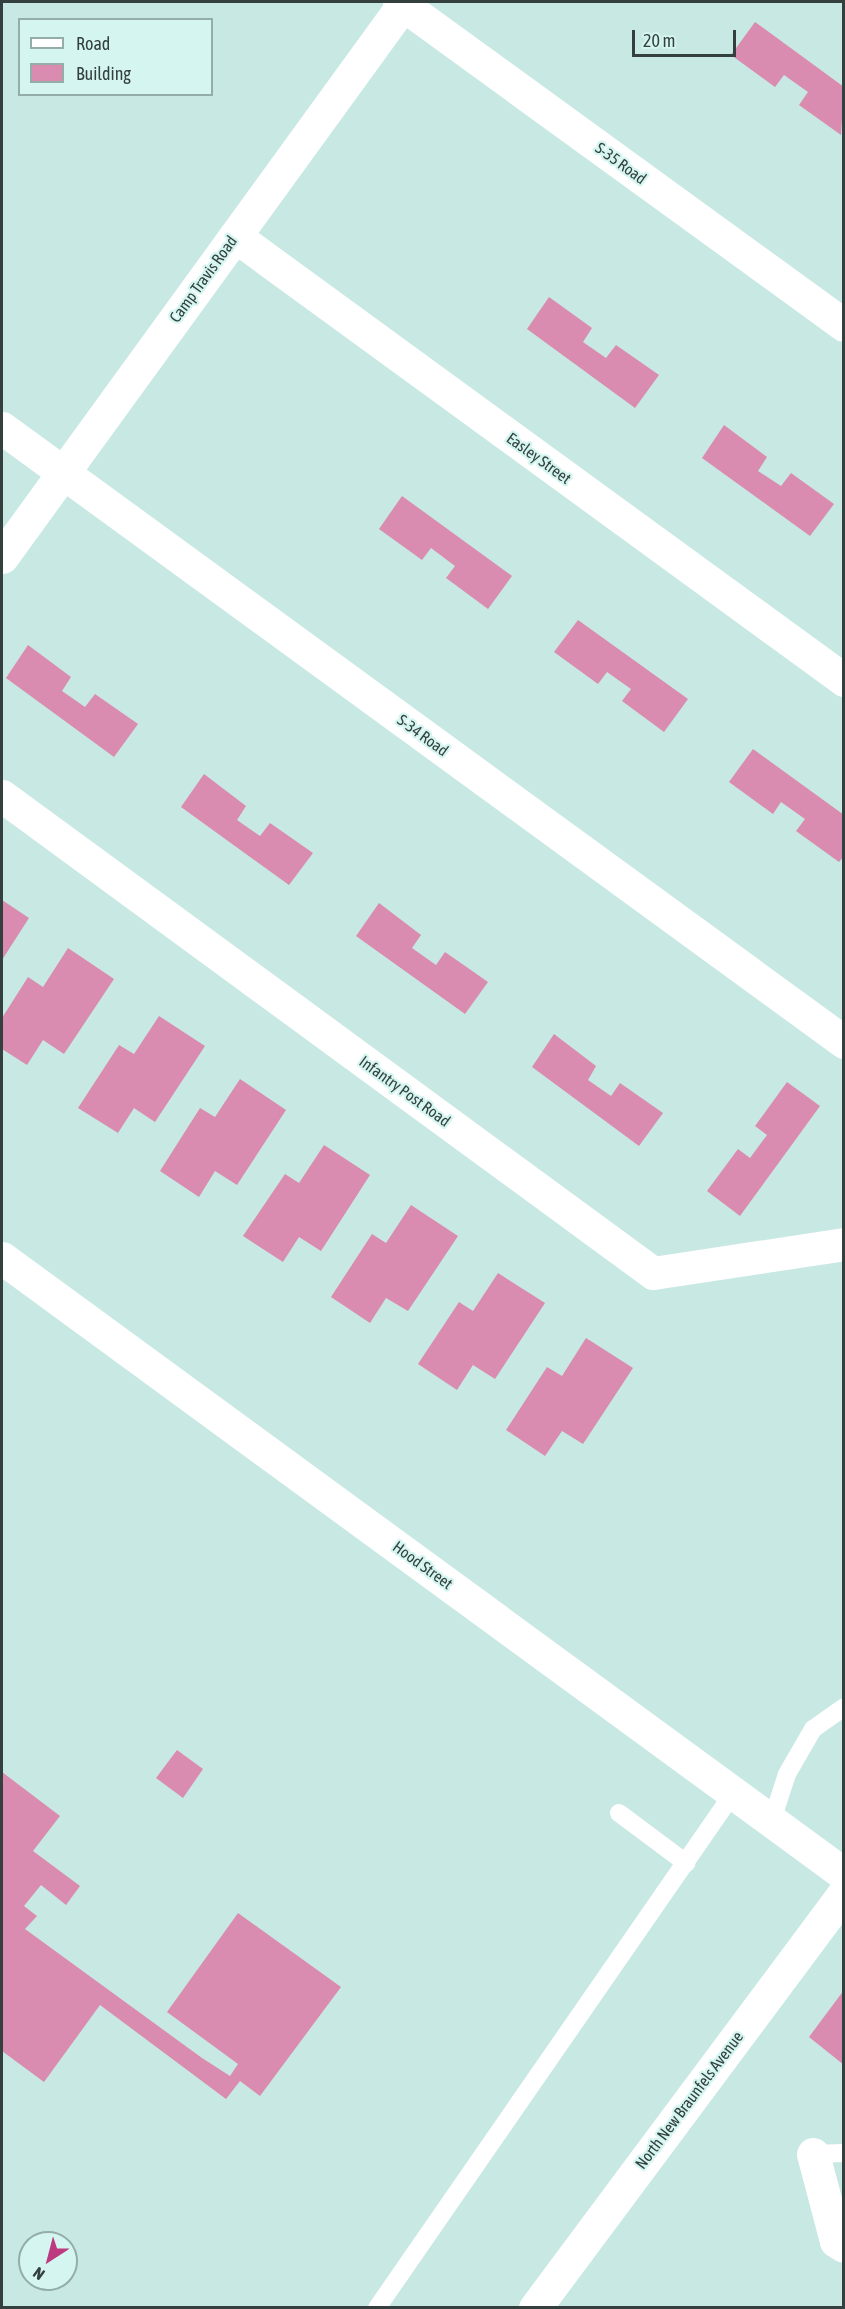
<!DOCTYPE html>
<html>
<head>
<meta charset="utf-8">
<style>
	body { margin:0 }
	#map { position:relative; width:845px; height:2309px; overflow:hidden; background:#c7e8e3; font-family:"Asap Condensed",sans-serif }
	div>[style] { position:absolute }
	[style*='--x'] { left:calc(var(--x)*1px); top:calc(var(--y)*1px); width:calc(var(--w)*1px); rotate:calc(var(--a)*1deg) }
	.building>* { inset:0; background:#d98caf }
	.service>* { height:18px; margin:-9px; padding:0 9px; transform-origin:9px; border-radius:9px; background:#fff }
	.minor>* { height:33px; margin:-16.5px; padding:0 16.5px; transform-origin:16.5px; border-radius:16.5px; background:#fff }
	.tertiary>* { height:33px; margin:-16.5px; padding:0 16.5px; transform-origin:16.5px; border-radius:16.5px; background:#fff }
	span { translate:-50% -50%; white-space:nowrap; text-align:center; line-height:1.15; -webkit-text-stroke:4.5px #d4f5f0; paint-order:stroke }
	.street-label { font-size:16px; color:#33403e }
	.frame { position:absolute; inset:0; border:3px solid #33403e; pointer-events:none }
	.legend { position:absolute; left:18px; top:18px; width:195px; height:78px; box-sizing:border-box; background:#d4f5f0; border:2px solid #94ada9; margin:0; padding:8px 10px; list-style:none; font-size:18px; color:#33403e }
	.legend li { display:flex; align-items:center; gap:12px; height:30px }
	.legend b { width:30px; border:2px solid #94ada9 }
	.north { position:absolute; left:18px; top:2231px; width:60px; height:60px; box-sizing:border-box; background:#d4f5f0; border:2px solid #94ada9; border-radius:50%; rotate:216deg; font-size:16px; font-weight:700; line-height:24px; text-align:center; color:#33403e }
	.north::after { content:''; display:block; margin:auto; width:21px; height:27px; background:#bd3a80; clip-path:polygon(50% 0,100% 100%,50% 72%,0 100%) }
	.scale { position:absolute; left:632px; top:30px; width:104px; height:27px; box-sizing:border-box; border:3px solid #33403e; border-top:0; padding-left:8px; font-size:18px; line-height:21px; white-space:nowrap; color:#33403e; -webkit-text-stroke:4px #d4f5f0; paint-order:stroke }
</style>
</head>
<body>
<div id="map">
	<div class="building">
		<i style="clip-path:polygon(755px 22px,844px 87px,841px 135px,799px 105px,808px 92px,784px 75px,775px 87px,731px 55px)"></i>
		<i style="clip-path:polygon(549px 297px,592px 328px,583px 342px,606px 358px,616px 345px,659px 375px,635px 408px,527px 329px)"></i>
		<i style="clip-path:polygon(724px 425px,767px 457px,758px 471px,781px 486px,791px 473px,834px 504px,810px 536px,702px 458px)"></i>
		<i style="clip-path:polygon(402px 496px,512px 576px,488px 609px,446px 578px,455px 566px,431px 548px,422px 560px,379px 529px)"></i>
		<i style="clip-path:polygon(578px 620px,688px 699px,664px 732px,622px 701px,631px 689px,607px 672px,598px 684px,554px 652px)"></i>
		<i style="clip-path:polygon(28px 645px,71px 677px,62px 691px,85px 707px,95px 694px,138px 724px,114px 757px,6px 678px)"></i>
		<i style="clip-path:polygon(753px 749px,844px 815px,844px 856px,839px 862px,796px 831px,805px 819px,781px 802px,773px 814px,729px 782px)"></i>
		<i style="clip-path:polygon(204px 774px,246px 806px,237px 820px,260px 836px,270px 823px,313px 853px,289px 885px,181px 807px)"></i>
		<i style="clip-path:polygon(2px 900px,29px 918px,2px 960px)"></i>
		<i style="clip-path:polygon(379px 903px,421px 935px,412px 948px,436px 965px,445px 952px,488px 982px,465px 1014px,356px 936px)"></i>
		<i style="clip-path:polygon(68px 948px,114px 979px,64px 1054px,43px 1040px,27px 1065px,2px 1049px,2px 1018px,28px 977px,43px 987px)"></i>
		<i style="clip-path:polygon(159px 1016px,205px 1046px,155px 1122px,134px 1108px,118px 1133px,78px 1108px,119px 1045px,134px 1054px)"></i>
		<i style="clip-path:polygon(554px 1034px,596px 1066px,588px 1080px,611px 1096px,620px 1083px,663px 1113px,639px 1146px,532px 1067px)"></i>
		<i style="clip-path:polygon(240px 1079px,286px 1110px,237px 1185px,215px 1171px,199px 1197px,160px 1171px,200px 1108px,215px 1117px)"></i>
		<i style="clip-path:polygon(787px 1082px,820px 1106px,740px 1216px,707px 1191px,738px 1149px,750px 1158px,767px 1135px,755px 1126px)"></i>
		<i style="clip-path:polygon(324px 1145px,370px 1175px,321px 1251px,299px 1237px,283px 1262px,243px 1236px,285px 1174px,299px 1183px)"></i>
		<i style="clip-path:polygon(411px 1205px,458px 1236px,408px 1311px,386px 1298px,370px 1323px,331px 1297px,372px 1234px,386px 1243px)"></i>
		<i style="clip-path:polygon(498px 1273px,545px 1303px,495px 1379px,473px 1365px,457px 1390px,418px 1364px,459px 1302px,473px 1311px)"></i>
		<i style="clip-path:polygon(586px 1338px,633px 1368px,583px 1444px,562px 1431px,545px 1456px,506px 1430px,547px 1367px,562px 1376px)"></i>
		<i style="clip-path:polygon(177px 1750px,203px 1769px,183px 1798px,156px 1778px)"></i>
		<i style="clip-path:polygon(2px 1772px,60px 1816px,33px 1851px,80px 1886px,66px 1905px,41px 1885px,24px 1906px,37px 1916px,25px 1929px,202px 2058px,230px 2076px,238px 2064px,167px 2012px,238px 1913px,341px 1987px,260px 2096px,240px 2081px,226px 2099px,100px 2005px,44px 2082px,2px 2051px)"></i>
		<i style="clip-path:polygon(844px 1990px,844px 2065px,809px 2037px)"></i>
	</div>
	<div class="service">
		<i style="--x:619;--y:1813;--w:84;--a:36.7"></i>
		<i style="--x:772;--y:1820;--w:48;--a:-71.9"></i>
		<i style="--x:787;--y:1774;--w:52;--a:-60"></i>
		<i style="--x:813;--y:1729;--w:38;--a:-35"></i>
		<i style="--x:813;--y:2154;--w:31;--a:-2"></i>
		<i style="--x:377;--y:2308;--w:627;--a:-55.32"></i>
	</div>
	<div class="minor">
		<i style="--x:399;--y:2;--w:550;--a:35.97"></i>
		<i style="--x:235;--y:236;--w:754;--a:36.09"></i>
		<i style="--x:2;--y:428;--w:1042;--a:36.1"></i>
		<i style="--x:2;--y:557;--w:686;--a:-54.02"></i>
		<i style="--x:2;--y:796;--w:807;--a:36.23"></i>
		<i style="--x:653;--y:1273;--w:193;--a:-8.6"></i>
		<i style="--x:2;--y:1258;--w:1043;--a:36.19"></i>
		<i style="--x:813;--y:2154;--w:90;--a:75.2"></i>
		<i style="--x:836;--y:2241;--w:9;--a:32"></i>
	</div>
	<div class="tertiary">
		<i style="--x:535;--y:2308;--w:517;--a:-53.33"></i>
	</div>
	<div class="street-label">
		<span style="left:621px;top:163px;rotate:36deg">S-35 Road</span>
		<span style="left:203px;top:279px;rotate:-54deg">Camp Travis Road</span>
		<span style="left:539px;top:458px;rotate:36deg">Easley Street</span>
		<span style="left:423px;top:735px;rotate:36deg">S-34 Road</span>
		<span style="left:405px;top:1091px;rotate:36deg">Infantry Post Road</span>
		<span style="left:423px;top:1565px;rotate:36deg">Hood Street</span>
		<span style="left:689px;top:2100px;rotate:-53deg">North New Braunfels Avenue</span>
	</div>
	<div class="frame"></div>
	<ul class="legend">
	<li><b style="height:8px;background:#fff"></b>Road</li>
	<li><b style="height:16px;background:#d98caf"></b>Building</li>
	</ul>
	<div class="north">N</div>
	<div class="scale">20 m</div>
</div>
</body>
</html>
